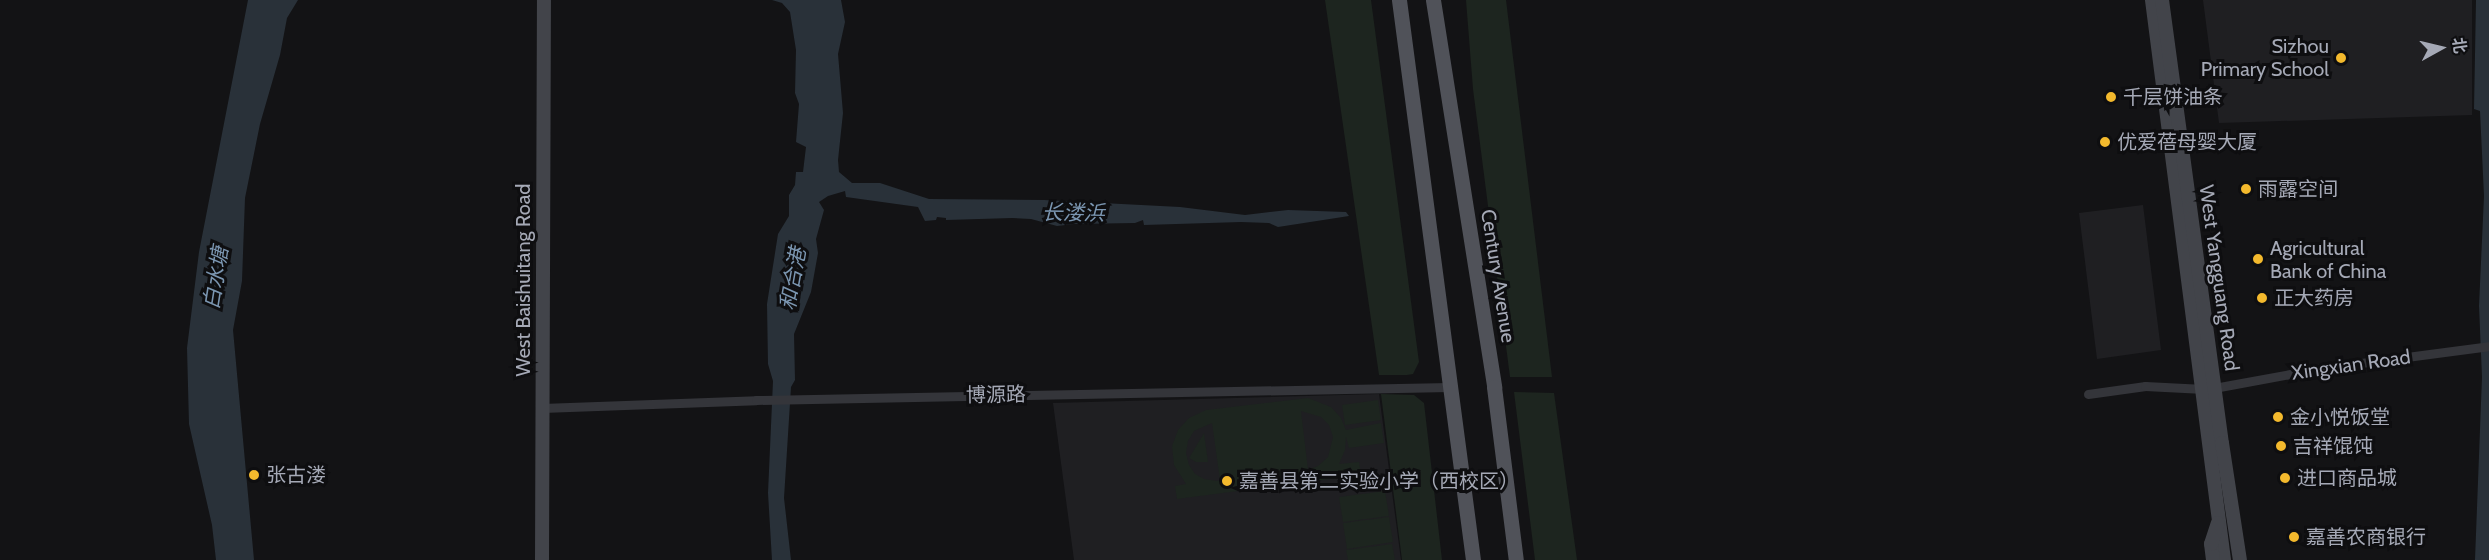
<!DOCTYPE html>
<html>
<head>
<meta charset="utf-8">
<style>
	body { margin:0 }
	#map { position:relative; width:2489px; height:560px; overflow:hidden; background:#131315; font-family:Cabin,"Noto Sans SC",sans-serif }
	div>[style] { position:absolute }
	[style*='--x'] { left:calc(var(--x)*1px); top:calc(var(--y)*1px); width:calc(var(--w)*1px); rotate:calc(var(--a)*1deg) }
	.built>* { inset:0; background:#1f1f22 }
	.green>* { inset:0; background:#1d251f }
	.water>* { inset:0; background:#293139 }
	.street>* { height:9px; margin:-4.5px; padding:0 4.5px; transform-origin:4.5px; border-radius:4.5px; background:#34353a }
	.secondary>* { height:14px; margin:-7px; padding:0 7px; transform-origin:7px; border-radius:7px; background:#42444a }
	.primary>* { height:15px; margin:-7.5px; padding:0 7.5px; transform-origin:7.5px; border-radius:7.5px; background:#505259 }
	.dots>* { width:16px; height:16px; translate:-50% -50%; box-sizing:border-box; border:3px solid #0e0e10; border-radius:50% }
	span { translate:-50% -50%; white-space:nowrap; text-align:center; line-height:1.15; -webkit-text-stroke:6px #0e0e10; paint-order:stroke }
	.poi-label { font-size:20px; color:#a5a9b6 }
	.right { translate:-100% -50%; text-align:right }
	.left { translate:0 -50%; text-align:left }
	.street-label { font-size:20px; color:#a5a9b6 }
	.water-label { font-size:21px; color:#7b96b1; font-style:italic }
	.north { position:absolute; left:2411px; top:18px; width:60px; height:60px; -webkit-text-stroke:4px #0e0e10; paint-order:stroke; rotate:82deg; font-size:16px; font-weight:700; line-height:24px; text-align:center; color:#a5a9b6 }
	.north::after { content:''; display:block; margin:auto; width:21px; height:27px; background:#a5a9b6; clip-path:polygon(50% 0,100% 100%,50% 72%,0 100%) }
</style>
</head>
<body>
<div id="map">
	<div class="built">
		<i style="clip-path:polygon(2203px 0,2472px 0,2472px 115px,2219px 123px)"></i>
		<i style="clip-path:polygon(2143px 205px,2161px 350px,2097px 359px,2079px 213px)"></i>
		<i style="clip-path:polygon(1379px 394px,1401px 560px,1074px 560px,1053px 403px)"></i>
	</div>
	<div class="green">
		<i style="clip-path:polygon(1325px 0,1371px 0,1419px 362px,1413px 374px,1407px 375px,1379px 375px)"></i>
		<i style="clip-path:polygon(1466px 0,1506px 0,1552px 377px,1510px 377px,1473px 89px)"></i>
		<i style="clip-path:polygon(1514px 392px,1554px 393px,1577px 560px,1535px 560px)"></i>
		<i style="clip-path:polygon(1381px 394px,1414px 395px,1424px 403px,1442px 560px,1402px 560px)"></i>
		<i style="clip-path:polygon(evenodd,1308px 398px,1331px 407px,1341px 418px,1346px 430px,1381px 423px,1384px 443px,1349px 448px,1346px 437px,1345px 450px,1339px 464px,1359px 462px,1361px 475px,1177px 499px,1175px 486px,1186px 484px,1174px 465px,1172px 446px,1178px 430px,1189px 418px,1206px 410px,1308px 398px,1301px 411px,1321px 417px,1329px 425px,1333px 437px,1328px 457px,1318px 466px,1308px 470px,1301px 411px,1308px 398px,1212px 423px,1220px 480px,1217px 481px,1204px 479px,1195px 474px,1189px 465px,1186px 453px,1188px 441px,1194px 431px,1212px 423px)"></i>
		<i style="clip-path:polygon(1378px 400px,1381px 420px,1345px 425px,1342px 405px)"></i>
		<i style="clip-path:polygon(1204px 433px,1208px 462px,1196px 462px,1189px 458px)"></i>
		<i style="clip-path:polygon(1385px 491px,1389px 516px,1343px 522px,1339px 497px)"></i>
		<i style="clip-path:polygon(1389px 517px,1393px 542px,1347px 549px,1343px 523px)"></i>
		<i style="clip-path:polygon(1392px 544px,1395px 560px,1348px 560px,1346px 550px)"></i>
	</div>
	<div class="water">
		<i style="clip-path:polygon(248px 0,298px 0,287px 18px,280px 55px,260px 124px,245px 198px,242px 281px,233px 330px,254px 560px,216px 560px,212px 525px,189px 424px,187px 348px,199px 252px)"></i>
		<i style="clip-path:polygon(772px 0,841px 0,845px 22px,838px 54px,843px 113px,838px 160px,839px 172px,852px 183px,880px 183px,929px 199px,1044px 200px,1180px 207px,1245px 215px,1288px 210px,1346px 212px,1349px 216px,1278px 227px,1269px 223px,1241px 222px,1144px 225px,1143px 220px,1135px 223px,1074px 224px,1057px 226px,1031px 219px,1012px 218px,946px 220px,946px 218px,937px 217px,936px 220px,925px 221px,918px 207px,846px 197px,845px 191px,828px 196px,819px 202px,824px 210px,816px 239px,818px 253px,811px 292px,794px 334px,795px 380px,791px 387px,784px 498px,791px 560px,772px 560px,768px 493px,773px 381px,768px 364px,767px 304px,778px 234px,789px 216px,789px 195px,795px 185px,796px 172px,803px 172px,806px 147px,796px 142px,799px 104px,795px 93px,796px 50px,790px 12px,782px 3px)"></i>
		<i style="clip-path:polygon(2476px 0,2489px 0,2489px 560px,2475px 560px,2482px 377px,2479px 306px,2484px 196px,2480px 111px,2474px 109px)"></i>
	</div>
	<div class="street">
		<i style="--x:2214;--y:388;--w:111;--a:-10.4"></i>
		<i style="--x:2323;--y:368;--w:167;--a:-7.5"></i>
		<i style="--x:2088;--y:394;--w:58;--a:-8"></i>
		<i style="--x:2145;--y:386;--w:59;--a:2.9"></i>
		<i style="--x:542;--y:408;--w:214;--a:-2.1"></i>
		<i style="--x:756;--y:400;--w:694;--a:-1.07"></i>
	</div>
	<div class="secondary">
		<i style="--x:2152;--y:0;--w:565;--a:82.67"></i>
		<i style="--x:2162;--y:0;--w:447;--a:82.3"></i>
		<i style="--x:2222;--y:443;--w:118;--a:81.3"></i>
		<i style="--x:542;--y:560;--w:560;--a:-89.8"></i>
		<i style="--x:2213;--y:560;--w:16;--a:-97"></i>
		<i style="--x:2211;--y:544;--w:22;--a:-72"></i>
	</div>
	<div class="primary">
		<i style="--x:1399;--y:0;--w:565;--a:82.47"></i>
		<i style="--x:1433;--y:0;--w:392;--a:81"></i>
		<i style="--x:1494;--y:387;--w:174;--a:82.8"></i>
	</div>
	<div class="dots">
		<i style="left:2341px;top:58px;background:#f3b92d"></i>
		<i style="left:2111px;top:97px;background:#f3b92d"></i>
		<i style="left:2105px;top:142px;background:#f3b92d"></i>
		<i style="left:2246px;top:189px;background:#f3b92d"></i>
		<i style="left:2258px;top:259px;background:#f3b92d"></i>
		<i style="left:2262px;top:298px;background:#f3b92d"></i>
		<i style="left:2278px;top:417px;background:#f3b92d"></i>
		<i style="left:2281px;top:446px;background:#f3b92d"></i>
		<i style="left:254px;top:475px;background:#f3b92d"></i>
		<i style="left:2285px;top:478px;background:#f3b92d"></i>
		<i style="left:1227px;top:481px;background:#f3b92d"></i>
		<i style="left:2294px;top:537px;background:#f3b92d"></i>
	</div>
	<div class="poi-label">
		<span class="right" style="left:2329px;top:58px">Sizhou<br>Primary School</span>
		<span class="left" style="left:2123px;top:97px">千层饼油条</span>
		<span class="left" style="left:2117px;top:142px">优爱蓓母婴大厦</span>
		<span class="left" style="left:2258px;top:189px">雨露空间</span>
		<span class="left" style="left:2270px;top:260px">Agricultural<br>Bank of China</span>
		<span class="left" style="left:2274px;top:298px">正大药房</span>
		<span class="left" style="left:2290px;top:417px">金小悦饭堂</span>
		<span class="left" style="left:2293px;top:446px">吉祥馄饨</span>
		<span class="left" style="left:266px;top:475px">张古溇</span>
		<span class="left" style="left:2297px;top:478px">进口商品城</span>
		<span class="left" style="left:1239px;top:481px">嘉善县第二实验小学（西校区）</span>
		<span class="left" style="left:2306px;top:537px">嘉善农商银行</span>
	</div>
	<div class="street-label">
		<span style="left:1498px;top:276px;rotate:81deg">Century Avenue</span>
		<span style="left:2219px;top:278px;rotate:82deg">West Yangguang Road</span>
		<span style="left:523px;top:280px;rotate:-90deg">West Baishuitang Road</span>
		<span style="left:2351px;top:365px;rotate:-8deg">Xingxian Road</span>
		<span style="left:996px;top:395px;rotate:-1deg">博源路</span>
	</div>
	<div class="water-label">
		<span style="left:1073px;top:213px;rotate:1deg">长溇浜</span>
		<span style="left:216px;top:278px;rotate:-81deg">白水塘</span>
		<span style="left:793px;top:279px;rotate:-80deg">和合港</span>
	</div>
	<div class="north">北</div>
</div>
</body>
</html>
